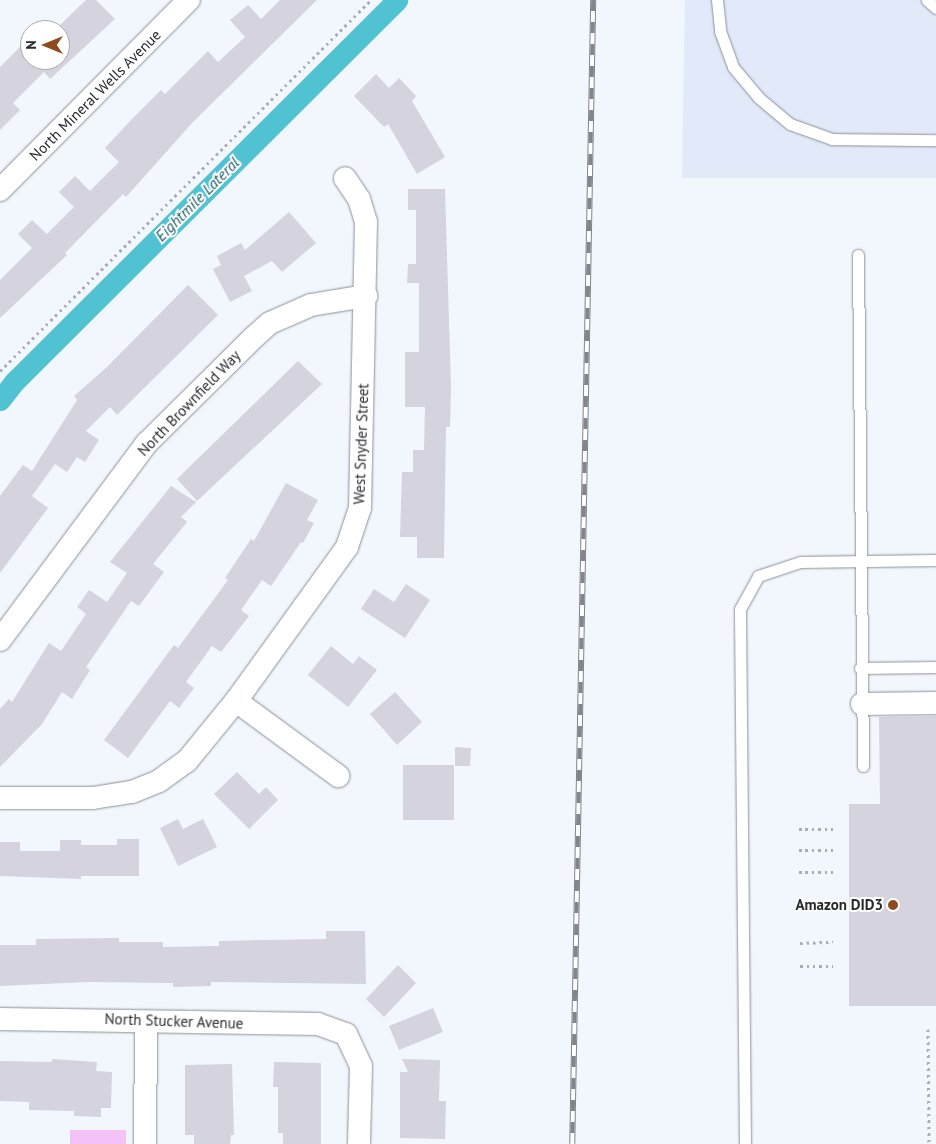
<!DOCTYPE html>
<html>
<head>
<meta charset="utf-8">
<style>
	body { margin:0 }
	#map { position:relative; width:936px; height:1144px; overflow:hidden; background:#f2f6fd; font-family:"PT Sans",sans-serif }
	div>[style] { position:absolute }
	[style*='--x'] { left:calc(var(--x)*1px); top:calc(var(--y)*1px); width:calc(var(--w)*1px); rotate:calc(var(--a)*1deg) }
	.built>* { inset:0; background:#e2eafa }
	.green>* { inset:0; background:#f4c2f8 }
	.canal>* { height:21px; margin:-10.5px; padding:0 10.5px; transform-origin:10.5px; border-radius:10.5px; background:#50c2d1 }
	.building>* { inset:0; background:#d5d3dd }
	.path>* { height:3px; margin-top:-1.5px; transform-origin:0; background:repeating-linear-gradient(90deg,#aaadb3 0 2.5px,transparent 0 6.5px) }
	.roads { filter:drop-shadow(0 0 1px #8c9099) drop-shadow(0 0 1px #8c9099) }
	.service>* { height:11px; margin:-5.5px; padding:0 5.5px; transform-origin:5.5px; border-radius:5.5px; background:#fff }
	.minor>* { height:22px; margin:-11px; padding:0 11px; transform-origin:11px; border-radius:11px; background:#fff }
	.rail>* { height:5.5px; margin-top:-2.75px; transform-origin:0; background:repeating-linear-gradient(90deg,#fff 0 11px,#82858a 0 22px); box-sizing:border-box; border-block:1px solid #82858a }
	.dots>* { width:14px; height:14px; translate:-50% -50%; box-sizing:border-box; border:2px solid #fff; border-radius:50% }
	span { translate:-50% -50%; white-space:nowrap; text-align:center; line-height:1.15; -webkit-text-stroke:4px #fff; paint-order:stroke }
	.street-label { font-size:15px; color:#28292d }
	.poi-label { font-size:15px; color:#28292d; font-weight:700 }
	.right { translate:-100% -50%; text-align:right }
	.water-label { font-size:16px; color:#1d5c65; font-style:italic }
	.north { position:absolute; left:20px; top:20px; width:50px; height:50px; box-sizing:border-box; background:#fff; border:1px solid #a9a9ab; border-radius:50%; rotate:270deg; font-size:14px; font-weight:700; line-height:20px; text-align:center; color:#28292d }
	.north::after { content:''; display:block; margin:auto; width:18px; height:22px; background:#8f4c1e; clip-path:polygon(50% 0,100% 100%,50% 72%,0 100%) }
</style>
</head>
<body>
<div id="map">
	<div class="built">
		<i style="clip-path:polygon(685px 0,936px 0,936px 178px,682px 178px)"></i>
	</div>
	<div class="green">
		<i style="clip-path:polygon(70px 1130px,126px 1130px,126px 1144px,70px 1144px)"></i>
	</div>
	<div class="canal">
		<i style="--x:0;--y:400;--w:24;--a:-52"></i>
		<i style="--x:15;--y:381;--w:540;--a:-44.92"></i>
	</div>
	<div class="building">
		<i style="clip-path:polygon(86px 0,96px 0,115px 19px,50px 79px,44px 72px,13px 103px,20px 110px,0 130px,0 67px,30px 37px,30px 60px,60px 60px,60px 25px)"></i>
		<i style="clip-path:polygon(280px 0,317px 0,193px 122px,126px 197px,123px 194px,65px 253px,67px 255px,0 318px,0 280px,32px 248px,18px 234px,32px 220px,47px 234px,74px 207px,59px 192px,75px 176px,90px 191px,119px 162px,105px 148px,131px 120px,161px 90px,165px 94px,208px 51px,218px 62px,245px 37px,230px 20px,248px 5px,261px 19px)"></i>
		<i style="clip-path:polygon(376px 74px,389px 88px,399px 78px,416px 96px,412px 101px,445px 157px,417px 174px,388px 124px,384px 127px,354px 96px)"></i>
		<i style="clip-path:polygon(408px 189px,445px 189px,451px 387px,450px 427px,446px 427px,444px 558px,417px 558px,417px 537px,400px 537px,402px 472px,413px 472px,413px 450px,424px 450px,425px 407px,405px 407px,405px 352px,419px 352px,419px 283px,407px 283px,408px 264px,416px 264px,416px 210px,408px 210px)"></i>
		<i style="clip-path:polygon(289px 212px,316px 243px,282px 272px,272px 261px,244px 276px,252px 291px,230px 302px,213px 269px,221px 265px,217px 256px,241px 243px,245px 250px)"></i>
		<i style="clip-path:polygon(188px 285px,218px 315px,117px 415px,110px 407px,86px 431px,99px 440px,85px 462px,77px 457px,67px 472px,55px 464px,32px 496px,48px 508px,0 573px,0 496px,23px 465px,32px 471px,77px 400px,74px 396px,106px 368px)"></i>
		<i style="clip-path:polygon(298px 361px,322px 384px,197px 501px,177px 479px)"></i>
		<i style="clip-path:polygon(286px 483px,318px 500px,307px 520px,314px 523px,303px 543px,301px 542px,271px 586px,262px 580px,241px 610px,249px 616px,221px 652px,212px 646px,186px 682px,194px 688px,179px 708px,170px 701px,128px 758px,104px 740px,174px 645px,178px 648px,228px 580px,225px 578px,251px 539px,254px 541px)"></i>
		<i style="clip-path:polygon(171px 486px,196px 502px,181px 517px,187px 522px,153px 564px,164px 572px,139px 606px,131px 601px,86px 667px,90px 670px,72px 699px,62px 692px,42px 724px,0 767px,0 709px,9px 699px,12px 702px,49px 643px,61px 651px,86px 614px,77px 607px,89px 590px,107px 602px,127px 573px,110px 562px)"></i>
		<i style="clip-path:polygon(406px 584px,430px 600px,405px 638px,361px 609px,374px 589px,394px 602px)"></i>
		<i style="clip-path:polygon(331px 646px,353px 664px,359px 656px,377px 670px,348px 707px,308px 675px)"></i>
		<i style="clip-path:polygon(395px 692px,422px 722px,397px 745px,370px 714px)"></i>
		<i style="clip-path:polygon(936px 716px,936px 1006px,849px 1006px,849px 804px,880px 804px,879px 717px)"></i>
		<i style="clip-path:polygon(455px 747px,471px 748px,470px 766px,455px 766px)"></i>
		<i style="clip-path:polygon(403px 765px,454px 765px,454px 820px,403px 820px)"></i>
		<i style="clip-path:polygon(237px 772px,259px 794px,266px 787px,278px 800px,249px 829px,214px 794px)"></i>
		<i style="clip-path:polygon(178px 819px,183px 829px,203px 819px,217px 847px,178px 866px,160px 828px)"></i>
		<i style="clip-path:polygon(117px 839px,139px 839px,139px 876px,81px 876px,81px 879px,0 876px,0 842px,20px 842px,20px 851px,60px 851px,60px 840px,81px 840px,81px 845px,117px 845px)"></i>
		<i style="clip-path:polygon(326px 931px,365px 931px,366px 984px,211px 982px,211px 986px,173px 987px,173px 983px,88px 982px,0 986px,0 945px,36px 945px,36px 939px,119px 938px,119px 942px,163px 942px,163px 947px,219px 946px,219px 941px,326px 939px)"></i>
		<i style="clip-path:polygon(398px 965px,416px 983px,384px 1017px,366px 999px)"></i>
		<i style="clip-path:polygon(433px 1008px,443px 1032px,399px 1050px,389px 1026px)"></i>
		<i style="clip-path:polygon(52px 1059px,97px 1062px,96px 1071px,112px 1072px,111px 1108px,101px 1108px,101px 1117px,74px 1116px,74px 1111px,29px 1110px,29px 1102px,0 1101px,0 1061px,52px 1062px)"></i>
		<i style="clip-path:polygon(402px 1059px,440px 1060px,439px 1101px,446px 1101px,445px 1139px,400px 1138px,400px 1072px,408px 1072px)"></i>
		<i style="clip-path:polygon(274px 1062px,321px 1063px,321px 1144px,283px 1144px,283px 1133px,278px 1133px,278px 1087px,273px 1087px)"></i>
		<i style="clip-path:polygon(232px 1064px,234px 1135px,231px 1135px,230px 1144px,194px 1144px,194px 1135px,185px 1135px,185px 1065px)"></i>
	</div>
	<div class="path">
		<i style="--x:0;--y:371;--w:525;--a:-45"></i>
		<i style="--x:799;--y:829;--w:34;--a:0"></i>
		<i style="--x:799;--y:850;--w:34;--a:0"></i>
		<i style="--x:799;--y:872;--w:34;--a:0"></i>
		<i style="--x:800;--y:943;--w:33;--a:-2"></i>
		<i style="--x:800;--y:966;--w:33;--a:0"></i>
		<i style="--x:928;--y:1029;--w:115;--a:89.5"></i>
	</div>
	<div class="roads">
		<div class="service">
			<i style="--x:717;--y:0;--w:31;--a:84"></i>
			<i style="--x:720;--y:31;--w:38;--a:70"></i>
			<i style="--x:733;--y:67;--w:40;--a:50"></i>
			<i style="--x:759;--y:98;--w:40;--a:40"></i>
			<i style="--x:790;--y:124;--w:45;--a:19.7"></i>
			<i style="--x:832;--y:139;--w:104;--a:0.6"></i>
			<i style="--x:927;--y:0;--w:12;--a:42"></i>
			<i style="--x:858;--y:255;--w:511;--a:89.44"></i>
			<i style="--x:860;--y:668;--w:76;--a:-0.8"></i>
			<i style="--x:745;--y:1144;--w:535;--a:-90.54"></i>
			<i style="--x:740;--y:609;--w:38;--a:-61"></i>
			<i style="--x:758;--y:576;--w:44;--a:-18.4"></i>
			<i style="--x:800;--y:562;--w:136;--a:-0.8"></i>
		</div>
		<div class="minor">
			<i style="--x:0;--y:190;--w:268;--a:-45.2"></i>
			<i style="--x:0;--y:640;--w:246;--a:-53.3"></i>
			<i style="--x:147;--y:443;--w:148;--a:-44.7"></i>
			<i style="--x:252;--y:339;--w:24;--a:-42"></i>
			<i style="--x:270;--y:323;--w:45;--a:-23.7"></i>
			<i style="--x:311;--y:305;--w:56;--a:-9.3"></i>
			<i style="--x:236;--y:701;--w:127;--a:36.3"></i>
			<i style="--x:862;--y:704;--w:74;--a:-0.8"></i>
			<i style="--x:0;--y:798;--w:93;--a:0"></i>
			<i style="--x:93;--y:798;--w:39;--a:-9"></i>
			<i style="--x:132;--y:792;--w:29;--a:-22"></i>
			<i style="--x:159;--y:781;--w:34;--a:-36"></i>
			<i style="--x:187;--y:761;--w:77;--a:-50.8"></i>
			<i style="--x:236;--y:701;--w:190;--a:-54.2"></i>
			<i style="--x:347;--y:547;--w:41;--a:-71.6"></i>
			<i style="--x:360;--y:508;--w:286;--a:-88.8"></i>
			<i style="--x:366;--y:222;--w:24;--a:-107"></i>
			<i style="--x:359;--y:199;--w:25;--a:-124"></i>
			<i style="--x:0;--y:1019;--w:318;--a:0.9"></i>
			<i style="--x:318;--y:1024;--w:30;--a:20"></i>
			<i style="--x:346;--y:1034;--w:35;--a:65"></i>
			<i style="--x:361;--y:1066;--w:78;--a:91.5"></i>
			<i style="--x:145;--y:1144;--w:121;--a:-89.5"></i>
		</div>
	</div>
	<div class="rail">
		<i style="--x:572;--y:1144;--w:1144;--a:-88.95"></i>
	</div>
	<div class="dots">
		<i style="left:893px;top:905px;background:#8f4c1e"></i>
	</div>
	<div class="street-label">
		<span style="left:95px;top:95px;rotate:-45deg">North Mineral Wells Avenue</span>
		<span style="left:189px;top:403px;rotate:-46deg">North Brownfield Way</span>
		<span style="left:361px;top:444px;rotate:-88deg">West Snyder Street</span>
		<span style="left:174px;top:1021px;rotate:2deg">North Stucker Avenue</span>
	</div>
	<div class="poi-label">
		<span class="right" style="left:883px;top:905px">Amazon DID3</span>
	</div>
	<div class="water-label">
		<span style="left:197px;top:199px;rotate:-45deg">Eightmile Lateral</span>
	</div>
	<div class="north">N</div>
</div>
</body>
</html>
